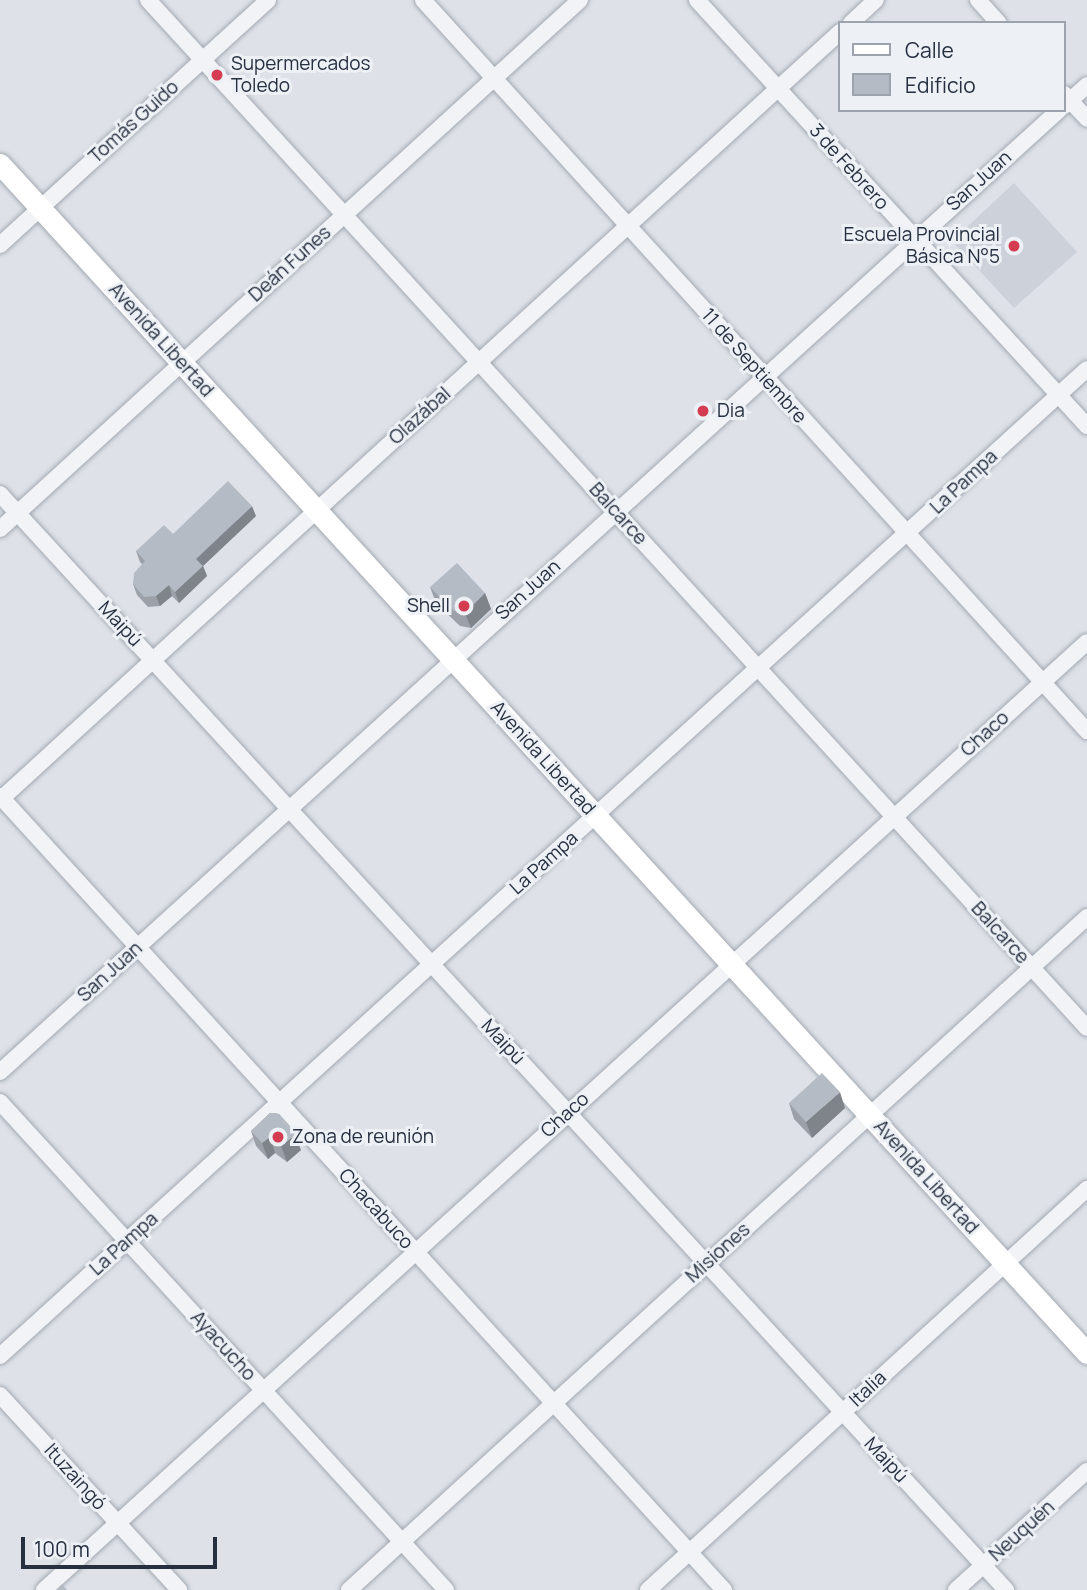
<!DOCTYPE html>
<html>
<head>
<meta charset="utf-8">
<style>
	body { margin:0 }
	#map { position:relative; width:1087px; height:1590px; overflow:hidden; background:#dee2e8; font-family:Manrope,sans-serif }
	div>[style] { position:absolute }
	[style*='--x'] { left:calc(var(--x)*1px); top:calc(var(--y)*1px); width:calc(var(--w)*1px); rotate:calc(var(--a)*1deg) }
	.built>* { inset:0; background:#ccd1da }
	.roads { filter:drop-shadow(0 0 2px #a3a9b2) drop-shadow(0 0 2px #a3a9b2) }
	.street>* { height:16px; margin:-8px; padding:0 8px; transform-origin:8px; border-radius:8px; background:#f1f3f6 }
	.secondary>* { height:21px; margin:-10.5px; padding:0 10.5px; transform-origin:10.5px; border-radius:10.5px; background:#fff }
	.wall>* { inset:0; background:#9ca1a9 }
	.shaded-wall>* { inset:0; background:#7f838a }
	.building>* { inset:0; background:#b5bbc5 }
	.dots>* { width:19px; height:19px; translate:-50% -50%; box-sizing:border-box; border:4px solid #edf1f6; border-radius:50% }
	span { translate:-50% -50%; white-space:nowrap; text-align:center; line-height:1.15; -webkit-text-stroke:6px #edf1f6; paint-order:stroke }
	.poi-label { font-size:19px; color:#262f40 }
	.left { translate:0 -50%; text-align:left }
	.right { translate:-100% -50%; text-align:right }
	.street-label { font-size:19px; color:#262f40 }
	.legend { position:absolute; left:838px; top:21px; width:228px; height:91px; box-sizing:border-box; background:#edf1f6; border:2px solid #9da3ad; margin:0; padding:9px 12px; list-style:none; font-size:21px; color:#262f40 }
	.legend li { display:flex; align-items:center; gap:14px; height:35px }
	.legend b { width:35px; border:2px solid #9da3ad }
	.scale { position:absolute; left:21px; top:1537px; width:196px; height:32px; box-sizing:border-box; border:4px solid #262f40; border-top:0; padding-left:9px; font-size:21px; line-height:24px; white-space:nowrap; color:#262f40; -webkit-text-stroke:5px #edf1f6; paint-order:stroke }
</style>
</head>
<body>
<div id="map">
	<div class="built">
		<i style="clip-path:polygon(1014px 183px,1077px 252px,1014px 308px,952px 241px)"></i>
	</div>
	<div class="roads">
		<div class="street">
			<i style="--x:148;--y:0;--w:1392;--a:47.59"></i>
			<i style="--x:423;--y:0;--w:988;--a:47.75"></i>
			<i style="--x:697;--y:0;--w:578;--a:47.53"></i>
			<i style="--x:978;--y:0;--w:31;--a:48"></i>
			<i style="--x:851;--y:23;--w:34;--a:-43"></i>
			<i style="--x:1064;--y:94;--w:34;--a:47"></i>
			<i style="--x:1064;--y:106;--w:31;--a:-42"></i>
			<i style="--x:0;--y:245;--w:363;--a:-42.4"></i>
			<i style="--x:0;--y:494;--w:1488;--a:47.45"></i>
			<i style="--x:0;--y:529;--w:785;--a:-42.37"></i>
			<i style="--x:0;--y:796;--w:1075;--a:47.64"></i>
			<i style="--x:0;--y:800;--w:1138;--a:-42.44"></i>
			<i style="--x:0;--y:1072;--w:1431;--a:-42.25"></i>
			<i style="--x:0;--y:1102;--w:661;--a:47.57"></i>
			<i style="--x:0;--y:1356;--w:1468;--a:-42.24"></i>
			<i style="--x:0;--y:1395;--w:265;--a:47.4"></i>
			<i style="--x:44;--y:1590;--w:1409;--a:-42.27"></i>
			<i style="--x:349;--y:1590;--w:999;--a:-42.36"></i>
			<i style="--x:648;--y:1590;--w:595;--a:-42.41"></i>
			<i style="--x:956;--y:1590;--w:177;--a:-42.3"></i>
		</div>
		<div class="secondary">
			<i style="--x:0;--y:164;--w:1611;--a:47.57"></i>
		</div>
	</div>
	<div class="wall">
		<i style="clip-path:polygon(256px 516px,203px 566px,207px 576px,179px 603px,172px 596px,160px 606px,148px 607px,137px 595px,133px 584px,142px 564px,140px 562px,136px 551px,173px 534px)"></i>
		<i style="clip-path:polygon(430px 587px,485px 593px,491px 609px,471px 628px,460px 626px,436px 603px)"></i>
		<i style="clip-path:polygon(789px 1103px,845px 1108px,812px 1138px,794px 1119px)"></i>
		<i style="clip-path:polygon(270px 1113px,301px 1150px,287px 1162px,275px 1153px,268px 1159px,256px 1146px,251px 1131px)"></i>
	</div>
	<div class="shaded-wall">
		<i style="clip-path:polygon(252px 506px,256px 516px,203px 566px,207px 576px,179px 603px,175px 592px,196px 559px)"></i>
		<i style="clip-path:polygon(169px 585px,172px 596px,160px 606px,156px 596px)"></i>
		<i style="clip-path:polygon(485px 593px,491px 609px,471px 628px,465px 613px)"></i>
		<i style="clip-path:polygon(840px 1092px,845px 1108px,812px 1138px,806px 1122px)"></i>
		<i style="clip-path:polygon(295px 1135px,301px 1150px,287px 1162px,281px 1146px)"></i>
		<i style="clip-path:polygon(270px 1137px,275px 1153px,268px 1159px,262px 1143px)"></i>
	</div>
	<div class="building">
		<i style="clip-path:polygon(228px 481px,252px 506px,196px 559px,203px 566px,175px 592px,169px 585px,156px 596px,144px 597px,133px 584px,134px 573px,145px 561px,136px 551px,164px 525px,173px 534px)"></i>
		<i style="clip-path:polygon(457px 563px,485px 593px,465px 613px,454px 611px,430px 587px)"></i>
		<i style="clip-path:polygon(822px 1073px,840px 1092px,806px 1122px,789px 1103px)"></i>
		<i style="clip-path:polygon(270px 1113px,277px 1113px,295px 1135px,281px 1146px,270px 1137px,262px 1143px,251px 1131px)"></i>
		<i style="clip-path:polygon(62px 1584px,67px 1590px,56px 1590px)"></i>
	</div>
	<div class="dots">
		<i style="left:217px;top:75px;background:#d43c51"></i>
		<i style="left:1014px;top:246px;background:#d43c51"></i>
		<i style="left:703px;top:411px;background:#d43c51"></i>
		<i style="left:464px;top:606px;background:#d43c51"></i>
		<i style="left:278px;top:1137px;background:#d43c51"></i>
	</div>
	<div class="poi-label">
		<span class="left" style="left:231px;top:75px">Supermercados<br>Toledo</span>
		<span class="right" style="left:1000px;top:246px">Escuela Provincial<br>Básica N°5</span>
		<span class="left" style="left:717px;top:411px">Dia</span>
		<span class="right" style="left:450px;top:606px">Shell</span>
		<span class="left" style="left:292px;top:1137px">Zona de reunión</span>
	</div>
	<div class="street-label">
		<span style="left:134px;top:122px;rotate:-42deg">Tomás Guido</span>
		<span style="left:849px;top:167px;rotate:48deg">3 de Febrero</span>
		<span style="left:979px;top:181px;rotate:-42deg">San Juan</span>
		<span style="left:290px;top:264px;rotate:-42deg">Deán Funes</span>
		<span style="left:161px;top:340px;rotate:48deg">Avenida Libertad</span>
		<span style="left:754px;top:366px;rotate:48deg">11 de Septiembre</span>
		<span style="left:420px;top:416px;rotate:-42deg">Olazábal</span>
		<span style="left:964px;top:482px;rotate:-43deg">La Pampa</span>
		<span style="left:618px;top:514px;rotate:48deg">Balcarce</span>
		<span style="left:528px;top:590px;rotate:-42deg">San Juan</span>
		<span style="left:120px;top:624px;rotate:47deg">Maipú</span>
		<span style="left:985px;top:734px;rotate:-42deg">Chaco</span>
		<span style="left:543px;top:758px;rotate:48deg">Avenida Libertad</span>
		<span style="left:544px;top:863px;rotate:-42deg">La Pampa</span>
		<span style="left:1000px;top:933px;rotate:48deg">Balcarce</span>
		<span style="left:110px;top:972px;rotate:-42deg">San Juan</span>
		<span style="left:503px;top:1042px;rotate:47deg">Maipú</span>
		<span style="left:565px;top:1115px;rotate:-42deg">Chaco</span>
		<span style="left:926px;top:1177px;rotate:48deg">Avenida Libertad</span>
		<span style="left:376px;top:1209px;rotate:48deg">Chacabuco</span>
		<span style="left:124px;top:1244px;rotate:-42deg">La Pampa</span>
		<span style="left:718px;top:1253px;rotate:-42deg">Misiones</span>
		<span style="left:223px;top:1346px;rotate:48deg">Ayacucho</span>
		<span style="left:868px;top:1389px;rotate:-43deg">Italia</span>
		<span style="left:886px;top:1460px;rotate:47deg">Maipú</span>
		<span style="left:75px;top:1477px;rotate:48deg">Ituzaingó</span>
		<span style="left:1022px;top:1531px;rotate:-42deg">Neuquén</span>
	</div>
	<ul class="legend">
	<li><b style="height:9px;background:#fff"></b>Calle</li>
	<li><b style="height:19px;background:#b5bbc5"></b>Edificio</li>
	</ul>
	<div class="scale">100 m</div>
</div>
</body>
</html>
